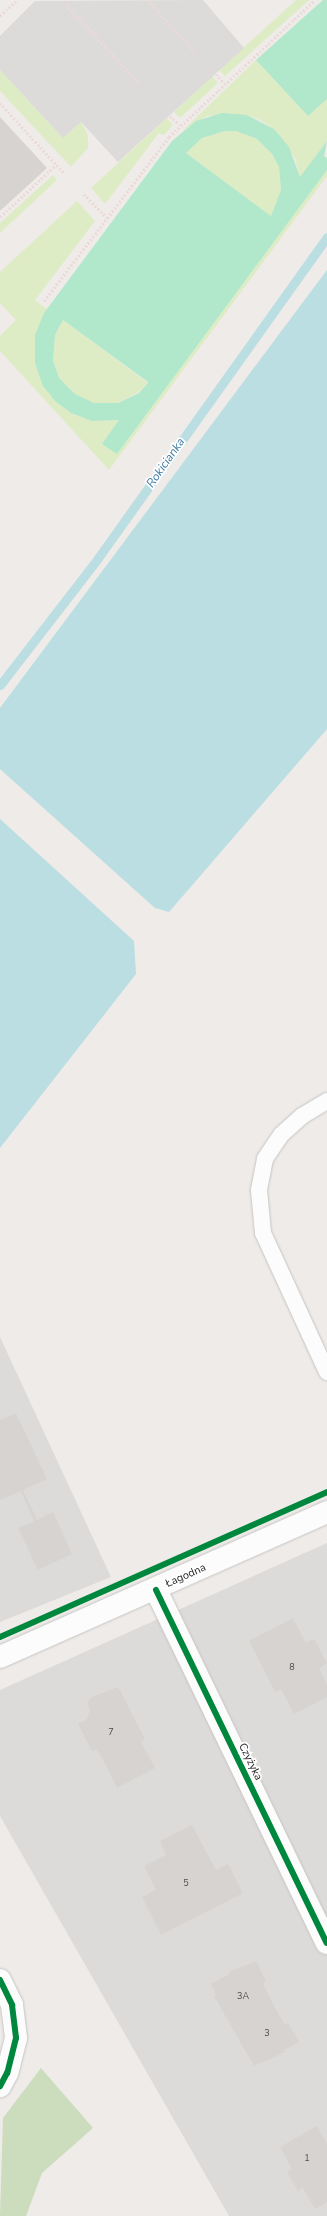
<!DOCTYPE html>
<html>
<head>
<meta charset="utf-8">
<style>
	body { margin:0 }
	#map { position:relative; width:327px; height:2216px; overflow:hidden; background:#eeebe8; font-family:"Nunito Sans",sans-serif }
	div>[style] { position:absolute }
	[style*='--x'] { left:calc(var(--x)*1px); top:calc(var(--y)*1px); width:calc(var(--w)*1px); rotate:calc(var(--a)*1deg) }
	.residential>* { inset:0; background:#dddbd9 }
	.grass>* { inset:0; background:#deecc5 }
	.forest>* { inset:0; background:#cbddbc }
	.pitch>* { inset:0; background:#b1e7cb }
	.parking>* { inset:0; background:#dcdbd9 }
	.water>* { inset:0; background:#badee2 }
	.stream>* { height:9px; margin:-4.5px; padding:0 4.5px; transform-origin:4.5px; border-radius:4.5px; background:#badee2 }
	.building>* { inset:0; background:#d6d3d1 }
	.path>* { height:2.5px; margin-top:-1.25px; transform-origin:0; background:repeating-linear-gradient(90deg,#ecd9d9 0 2px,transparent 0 4px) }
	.roads { filter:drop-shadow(0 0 1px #c6c5c4) drop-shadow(0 0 1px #c6c5c4) }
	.lane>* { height:16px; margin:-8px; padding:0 8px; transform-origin:8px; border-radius:8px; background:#fcfcfc }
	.street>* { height:22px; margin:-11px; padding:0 11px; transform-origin:11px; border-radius:11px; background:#fcfcfc }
	.cycleway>* { height:6px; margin:-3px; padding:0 3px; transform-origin:3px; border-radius:3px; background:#00873e }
	span { translate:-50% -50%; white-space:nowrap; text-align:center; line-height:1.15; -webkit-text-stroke:3.5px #fff; paint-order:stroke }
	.number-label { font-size:9px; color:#4d4c4c }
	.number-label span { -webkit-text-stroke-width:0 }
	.street-label { font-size:11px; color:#1f1f1f }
	.water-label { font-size:12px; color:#417ca5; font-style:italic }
</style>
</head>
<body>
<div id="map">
	<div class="residential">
		<i style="clip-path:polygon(0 1337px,111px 1577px,0 1622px)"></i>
		<i style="clip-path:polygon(327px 1543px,327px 2216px,229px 2216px,0 1816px,0 1690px)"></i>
	</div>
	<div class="grass">
		<i style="clip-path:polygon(296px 0,309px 0,225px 76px,219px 70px)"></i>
		<i style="clip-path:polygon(256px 60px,308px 116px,327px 99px,327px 141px,300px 178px,295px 158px,274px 129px,262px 121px,247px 115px,207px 116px,182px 131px)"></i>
		<i style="clip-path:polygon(0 70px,63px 138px,81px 122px,88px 135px,88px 148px,71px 167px,0 91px)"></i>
		<i style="clip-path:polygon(212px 76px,218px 83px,180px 118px,174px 112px)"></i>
		<i style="clip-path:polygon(167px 118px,173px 125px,164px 135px,159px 133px,105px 204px,91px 188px)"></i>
		<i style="clip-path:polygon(225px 131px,236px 131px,257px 139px,272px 154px,279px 167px,281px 190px,271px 216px,186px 153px,202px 138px)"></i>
		<i style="clip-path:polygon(327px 170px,327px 176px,109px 470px,0 351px,0 336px,16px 320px,0 303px,0 272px,77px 201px,95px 221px,35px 300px,47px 309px,35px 335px,35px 363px,43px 386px,55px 401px,71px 413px,92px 421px,119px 420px,117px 454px)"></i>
		<i style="clip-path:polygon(53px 175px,57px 180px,0 233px,0 223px)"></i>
		<i style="clip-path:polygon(63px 320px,148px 383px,139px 392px,118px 403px,93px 403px,75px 394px,59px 378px,53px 360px,55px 335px)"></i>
	</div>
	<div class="forest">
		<i style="clip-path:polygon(41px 2068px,93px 2128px,42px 2173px,26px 2216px,0 2216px,3px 2118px)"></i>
	</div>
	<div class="pitch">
		<i style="clip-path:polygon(323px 0,327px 0,327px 99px,308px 116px,256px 60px)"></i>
		<i style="clip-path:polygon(evenodd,222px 113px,247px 115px,274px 129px,289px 147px,300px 177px,327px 141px,324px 156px,327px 158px,327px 170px,117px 454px,102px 444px,119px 420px,92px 421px,71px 413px,55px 401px,43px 386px,35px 363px,35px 335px,44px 313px,172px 141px,196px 121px,222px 113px,225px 131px,236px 131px,257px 139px,272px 154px,279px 167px,281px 190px,271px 216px,186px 153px,202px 138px,225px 131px,222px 113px,63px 320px,148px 382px,148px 383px,139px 393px,118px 403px,94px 403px,75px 394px,59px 378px,53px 360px,55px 335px,63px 320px)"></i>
	</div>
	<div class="parking">
		<i style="clip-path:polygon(203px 0,244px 48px,118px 162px,81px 122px,63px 138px,0 70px,0 36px,35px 1px)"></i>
	</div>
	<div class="water">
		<i style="clip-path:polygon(327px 270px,327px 729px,169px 912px,155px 908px,0 769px,0 708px)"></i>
		<i style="clip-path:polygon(0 819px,134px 941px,136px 974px,0 1148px)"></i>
	</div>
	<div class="stream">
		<i style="--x:0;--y:685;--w:160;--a:-52.3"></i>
		<i style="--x:98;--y:558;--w:394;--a:-54.5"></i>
	</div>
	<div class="building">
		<i style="clip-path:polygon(0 117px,47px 168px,0 211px)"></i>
		<i style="clip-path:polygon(16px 1413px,47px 1479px,23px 1490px,37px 1520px,53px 1512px,72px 1554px,38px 1570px,18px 1528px,34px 1521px,21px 1491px,0 1500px,0 1420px)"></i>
		<i style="clip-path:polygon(293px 1618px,306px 1643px,314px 1639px,327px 1663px,319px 1669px,327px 1685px,327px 1697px,294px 1714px,281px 1689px,275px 1692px,249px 1641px)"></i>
		<i style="clip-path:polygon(118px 1687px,145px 1739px,141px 1742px,155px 1768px,117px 1788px,104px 1761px,96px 1749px,92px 1751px,78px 1724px,87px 1719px,90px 1710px,87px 1703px,92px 1697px)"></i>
		<i style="clip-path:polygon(192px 1825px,216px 1870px,228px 1864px,243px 1893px,161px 1935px,142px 1897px,156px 1890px,144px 1866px,166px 1855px,160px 1841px)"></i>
		<i style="clip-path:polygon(256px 1961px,266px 1981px,263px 1983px,273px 2004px,285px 2025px,288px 2023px,299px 2042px,284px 2050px,285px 2052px,254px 2066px,214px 1996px,216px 1995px,211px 1984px,230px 1974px,229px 1972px)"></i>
		<i style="clip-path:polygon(317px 2126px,327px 2144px,327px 2202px,315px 2209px,303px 2188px,298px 2191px,287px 2172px,292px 2169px,280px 2147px)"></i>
	</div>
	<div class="path">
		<i style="--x:148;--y:0;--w:70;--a:47.9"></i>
		<i style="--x:66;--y:4;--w:108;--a:47.3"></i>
		<i style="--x:0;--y:16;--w:23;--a:-43"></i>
		<i style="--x:216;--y:74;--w:13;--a:48"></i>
		<i style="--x:0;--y:103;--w:95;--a:47.6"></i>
		<i style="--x:170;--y:116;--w:13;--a:42"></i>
		<i style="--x:84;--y:194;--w:33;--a:46"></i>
		<i style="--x:0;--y:217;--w:76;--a:-42.9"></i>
		<i style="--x:44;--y:301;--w:206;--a:-52.7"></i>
		<i style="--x:169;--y:137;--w:200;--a:-43.2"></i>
	</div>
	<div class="roads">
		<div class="lane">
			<i style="--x:327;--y:1101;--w:29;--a:149"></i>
			<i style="--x:302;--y:1116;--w:28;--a:138"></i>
			<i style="--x:281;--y:1135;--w:29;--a:124"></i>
			<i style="--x:265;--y:1159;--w:32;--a:101"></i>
			<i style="--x:259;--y:1190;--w:43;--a:84.7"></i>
			<i style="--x:263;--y:1233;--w:153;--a:65.3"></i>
		</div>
		<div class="street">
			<i style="--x:156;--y:1590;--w:392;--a:64.2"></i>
			<i style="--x:0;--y:1657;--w:358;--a:-23.9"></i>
			<i style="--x:0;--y:1980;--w:28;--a:64"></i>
			<i style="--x:12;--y:2005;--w:33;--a:83"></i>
			<i style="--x:16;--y:2038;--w:36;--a:104"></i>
			<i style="--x:7;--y:2073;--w:15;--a:118"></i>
		</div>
	</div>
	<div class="cycleway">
		<i style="--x:156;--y:1590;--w:392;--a:64.2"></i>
		<i style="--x:0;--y:1637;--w:358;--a:-23.9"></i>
		<i style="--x:0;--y:1980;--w:28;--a:64"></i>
		<i style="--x:12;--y:2005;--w:33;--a:83"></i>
		<i style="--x:16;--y:2038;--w:36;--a:104"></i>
		<i style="--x:7;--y:2073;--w:15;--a:118"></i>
	</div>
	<div class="number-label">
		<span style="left:292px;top:1667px">8</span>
		<span style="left:111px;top:1732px">7</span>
		<span style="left:186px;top:1883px">5</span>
		<span style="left:243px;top:1996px">3A</span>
		<span style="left:267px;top:2033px">3</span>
		<span style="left:307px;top:2158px">1</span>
	</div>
	<div class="street-label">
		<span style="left:186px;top:1576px;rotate:-24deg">Łagodna</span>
		<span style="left:250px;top:1762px;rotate:64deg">Czyżyka</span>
	</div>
	<div class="water-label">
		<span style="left:166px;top:463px;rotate:-55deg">Rokicianka</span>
	</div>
</div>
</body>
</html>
